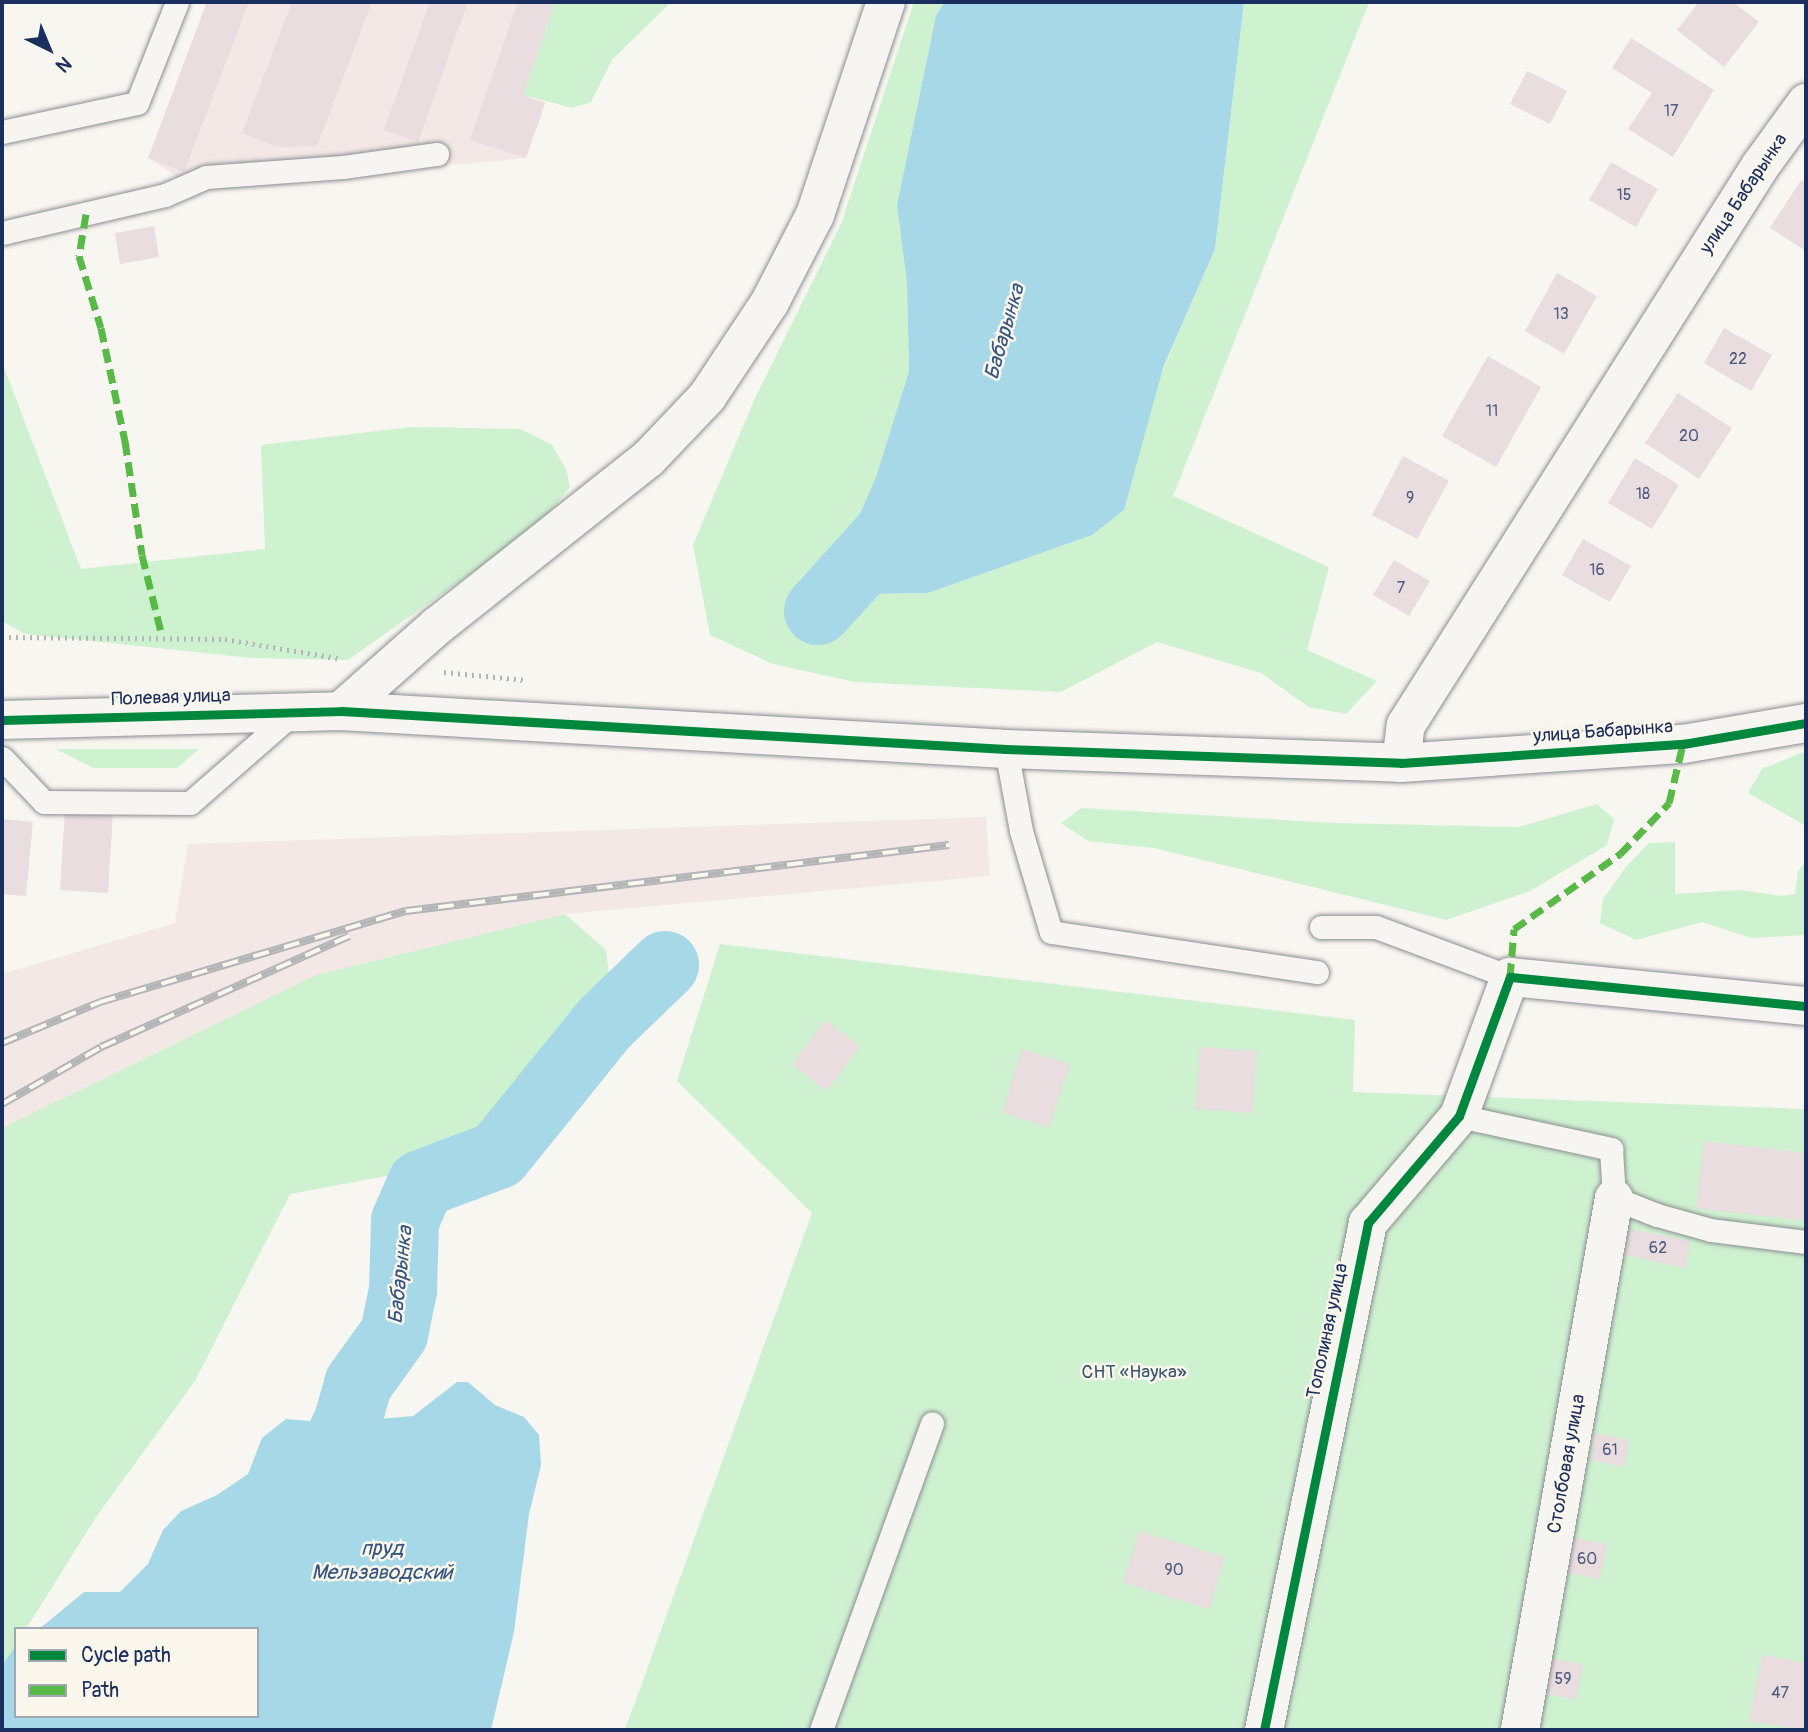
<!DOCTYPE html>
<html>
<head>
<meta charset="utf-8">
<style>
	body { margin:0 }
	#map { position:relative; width:1808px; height:1732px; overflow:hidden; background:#f8f6f0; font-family:Pangolin,sans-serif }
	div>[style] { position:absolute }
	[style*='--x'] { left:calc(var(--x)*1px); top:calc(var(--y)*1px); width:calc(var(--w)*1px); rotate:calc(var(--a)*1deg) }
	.built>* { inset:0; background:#f3e8e5 }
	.green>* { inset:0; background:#cef1d0 }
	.water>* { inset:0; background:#a6d8e8 }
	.river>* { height:68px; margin:-34px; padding:0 34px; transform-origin:34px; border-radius:34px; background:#a6d8e8 }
	.building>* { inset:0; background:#e9dddf }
	.path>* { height:4.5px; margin-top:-2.25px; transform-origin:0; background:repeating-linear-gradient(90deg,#b3b5b7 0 2px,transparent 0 7px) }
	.roads { filter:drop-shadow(0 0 2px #8b8e94) drop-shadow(0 0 2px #8b8e94) }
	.service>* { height:23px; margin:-11.5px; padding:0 11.5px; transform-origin:11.5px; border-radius:11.5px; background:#f6f5f1 }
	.minor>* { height:38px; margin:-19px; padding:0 19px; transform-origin:19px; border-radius:19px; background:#f6f5f1 }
	.tertiary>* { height:38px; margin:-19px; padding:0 19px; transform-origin:19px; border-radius:19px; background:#f6f5f1 }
	.rail>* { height:8px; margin-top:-4px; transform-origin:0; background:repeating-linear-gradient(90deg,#fbf7ec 0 16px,#b3b5b7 0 32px); box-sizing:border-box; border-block:2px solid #b3b5b7 }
	.quiet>* { height:7px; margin-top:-3.5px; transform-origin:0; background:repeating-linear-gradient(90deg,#58b947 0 14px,transparent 0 21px) }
	.cycleway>* { height:9px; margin:-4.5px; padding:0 4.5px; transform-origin:4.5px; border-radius:4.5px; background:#00873e }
	span { translate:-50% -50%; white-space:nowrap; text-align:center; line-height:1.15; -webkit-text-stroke:5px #fbf7ec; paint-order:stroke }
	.number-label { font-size:16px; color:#4e5a7e }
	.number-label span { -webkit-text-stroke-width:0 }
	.street-label { font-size:19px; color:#1b2f5e }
	.park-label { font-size:19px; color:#385570 }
	.water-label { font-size:21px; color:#355680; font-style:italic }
	.frame { position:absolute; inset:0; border:4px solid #1b2f5e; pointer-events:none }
	.legend { position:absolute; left:14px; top:1627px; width:245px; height:91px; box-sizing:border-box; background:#fbf7ec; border:2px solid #a1a7b3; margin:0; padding:9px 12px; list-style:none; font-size:21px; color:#1b2f5e }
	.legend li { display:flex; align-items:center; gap:14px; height:35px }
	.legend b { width:35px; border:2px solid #a1a7b3 }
	.north { position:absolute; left:14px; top:14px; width:70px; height:70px; -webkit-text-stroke:5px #fbf7ec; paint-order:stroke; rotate:137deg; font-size:19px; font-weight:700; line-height:28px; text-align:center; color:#1b2f5e }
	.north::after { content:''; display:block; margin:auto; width:24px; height:32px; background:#1b2f5e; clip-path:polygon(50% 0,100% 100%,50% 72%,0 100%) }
</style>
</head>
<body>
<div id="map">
	<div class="built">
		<i style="clip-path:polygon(207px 2px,555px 2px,523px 95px,545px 103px,526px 158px,198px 190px,148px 158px)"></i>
		<i style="clip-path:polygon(986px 817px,990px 876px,565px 914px,316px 975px,2px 1128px,2px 974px,175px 923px,188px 844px)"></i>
	</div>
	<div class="green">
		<i style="clip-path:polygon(555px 2px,671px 2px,612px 60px,591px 102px,572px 108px,523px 95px)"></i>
		<i style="clip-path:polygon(914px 2px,945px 2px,936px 15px,897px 205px,907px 283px,909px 371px,876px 477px,837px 565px,863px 594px,928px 593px,1092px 535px,1215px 249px,1244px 2px,1369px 2px,1173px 496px,1329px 567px,1307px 650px,1377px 681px,1346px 714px,1309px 707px,1261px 673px,1157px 642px,1061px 692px,854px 682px,773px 664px,710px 635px,693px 545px,755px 398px,841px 224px)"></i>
		<i style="clip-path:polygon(2px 362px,81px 569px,265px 549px,261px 445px,411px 427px,521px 429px,552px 445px,566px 469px,570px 487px,538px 526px,348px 660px,252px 658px,25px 634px,2px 621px)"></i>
		<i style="clip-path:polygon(56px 749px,199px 749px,177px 768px,93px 768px)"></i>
		<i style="clip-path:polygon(1806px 751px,1806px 826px,1748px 793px,1762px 769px)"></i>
		<i style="clip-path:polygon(1597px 804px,1614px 819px,1607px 845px,1530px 891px,1446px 920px,1154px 848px,1088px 841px,1061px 823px,1081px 808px,1335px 823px,1519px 827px)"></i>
		<i style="clip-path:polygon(1675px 842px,1675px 894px,1740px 890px,1781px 896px,1795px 894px,1798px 871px,1806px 861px,1806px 935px,1751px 938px,1702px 922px,1636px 940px,1600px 923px,1603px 899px,1626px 867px,1649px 843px)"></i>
		<i style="clip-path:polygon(565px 914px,606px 950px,611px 991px,492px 1141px,413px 1171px,290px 1194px,195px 1381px,96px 1517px,26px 1629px,16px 1629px,16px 1645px,2px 1665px,2px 1128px,316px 975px)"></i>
		<i style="clip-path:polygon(720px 944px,1355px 1020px,1353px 1092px,1806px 1109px,1806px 1730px,625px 1730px,812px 1213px,677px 1081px)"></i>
	</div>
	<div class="water">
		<i style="clip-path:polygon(945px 2px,1244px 2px,1215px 249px,1163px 368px,1124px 510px,1092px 535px,928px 593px,863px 594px,837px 566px,876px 477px,909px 371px,907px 283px,897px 205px,936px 15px)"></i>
		<i style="clip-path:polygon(457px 1382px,468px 1382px,495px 1405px,524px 1417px,539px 1435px,541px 1465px,529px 1514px,514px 1632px,491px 1730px,2px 1730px,2px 1665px,16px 1645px,16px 1716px,257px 1716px,257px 1629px,39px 1629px,84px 1592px,120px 1592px,148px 1564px,163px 1530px,181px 1511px,217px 1495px,248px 1474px,262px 1438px,286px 1419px,332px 1423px,413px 1416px)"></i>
	</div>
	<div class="river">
		<i style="--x:818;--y:611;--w:139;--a:-47.9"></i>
		<i style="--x:252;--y:1629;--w:230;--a:-65.3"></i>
		<i style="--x:348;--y:1420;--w:37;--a:-74"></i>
		<i style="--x:358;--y:1384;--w:62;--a:-54.2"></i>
		<i style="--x:394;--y:1334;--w:45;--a:-78.4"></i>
		<i style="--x:403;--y:1290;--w:69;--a:-88.3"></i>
		<i style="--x:405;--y:1221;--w:40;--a:-66.6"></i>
		<i style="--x:421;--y:1184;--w:82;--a:-20.6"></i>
		<i style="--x:498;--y:1155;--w:169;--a:-51"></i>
		<i style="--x:604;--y:1024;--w:85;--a:-44"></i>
	</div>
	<div class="building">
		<i style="clip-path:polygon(207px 2px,249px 2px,184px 172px,148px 158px)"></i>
		<i style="clip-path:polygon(292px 2px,372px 2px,317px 146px,276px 147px,242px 133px)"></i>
		<i style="clip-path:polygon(430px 2px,468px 2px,418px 142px,384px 130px)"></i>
		<i style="clip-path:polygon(518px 2px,555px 2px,523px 95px,545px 103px,526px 158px,470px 140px)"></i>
		<i style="clip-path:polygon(1699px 2px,1733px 2px,1759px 22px,1724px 67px,1677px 30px)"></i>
		<i style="clip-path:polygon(1631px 38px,1714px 90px,1673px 157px,1628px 129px,1652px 93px,1612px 68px)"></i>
		<i style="clip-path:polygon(1527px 71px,1567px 91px,1550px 124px,1510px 104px)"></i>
		<i style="clip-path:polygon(1611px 162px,1658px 189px,1636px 227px,1589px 200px)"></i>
		<i style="clip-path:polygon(1801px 180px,1806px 183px,1806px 251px,1770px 228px)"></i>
		<i style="clip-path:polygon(154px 226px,159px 257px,120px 264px,115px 233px)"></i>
		<i style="clip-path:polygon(1557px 273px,1597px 296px,1564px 354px,1525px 331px)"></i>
		<i style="clip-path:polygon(1724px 328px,1772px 355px,1751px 391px,1704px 363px)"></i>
		<i style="clip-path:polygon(1488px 356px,1541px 387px,1496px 467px,1442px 436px)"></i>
		<i style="clip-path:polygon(1678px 393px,1732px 428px,1699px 479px,1645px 443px)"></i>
		<i style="clip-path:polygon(1403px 456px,1449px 481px,1417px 539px,1372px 515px)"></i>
		<i style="clip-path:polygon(1635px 458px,1679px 485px,1652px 529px,1608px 503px)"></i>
		<i style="clip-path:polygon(1583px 539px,1631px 566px,1610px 602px,1562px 575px)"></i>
		<i style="clip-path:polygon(1394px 560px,1430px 581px,1409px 616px,1373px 595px)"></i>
		<i style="clip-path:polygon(65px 809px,113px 811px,108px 893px,60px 890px)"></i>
		<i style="clip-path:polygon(2px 819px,33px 822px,26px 896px,2px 894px)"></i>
		<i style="clip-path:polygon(825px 1020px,860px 1046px,827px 1091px,792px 1065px)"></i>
		<i style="clip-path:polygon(1200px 1047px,1257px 1051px,1252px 1113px,1195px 1109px)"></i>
		<i style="clip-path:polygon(1022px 1049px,1070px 1064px,1049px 1127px,1002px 1113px)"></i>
		<i style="clip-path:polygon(1704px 1141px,1806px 1153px,1806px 1221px,1696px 1208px)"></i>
		<i style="clip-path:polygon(1630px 1229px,1691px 1241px,1685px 1268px,1624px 1255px)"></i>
		<i style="clip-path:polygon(1596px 1433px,1629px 1440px,1624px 1467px,1590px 1460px)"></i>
		<i style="clip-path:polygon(1139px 1531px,1225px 1557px,1209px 1609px,1123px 1583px)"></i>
		<i style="clip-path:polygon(1574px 1538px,1607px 1544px,1600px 1579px,1566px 1573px)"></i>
		<i style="clip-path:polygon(1762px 1655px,1806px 1663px,1806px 1730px,1749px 1722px)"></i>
		<i style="clip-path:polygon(1549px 1658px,1583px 1664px,1576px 1700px,1542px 1693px)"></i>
	</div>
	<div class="path">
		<i style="--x:2;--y:637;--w:223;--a:0.5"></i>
		<i style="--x:225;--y:639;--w:119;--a:9.7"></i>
		<i style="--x:444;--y:672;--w:82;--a:5.6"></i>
	</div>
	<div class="roads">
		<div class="service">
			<i style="--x:2;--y:132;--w:138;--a:-12.1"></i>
			<i style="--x:137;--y:103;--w:109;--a:-68.4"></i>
			<i style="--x:2;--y:233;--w:167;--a:-13.1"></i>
			<i style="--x:165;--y:195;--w:45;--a:-23.7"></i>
			<i style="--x:206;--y:177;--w:137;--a:-4.2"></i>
			<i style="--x:343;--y:167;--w:95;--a:-7.9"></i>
			<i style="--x:1006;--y:749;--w:83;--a:79.6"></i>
			<i style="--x:1021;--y:831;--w:105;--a:73.5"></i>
			<i style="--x:1051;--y:932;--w:269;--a:8.6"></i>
			<i style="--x:2;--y:758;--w:61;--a:46.3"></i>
			<i style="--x:44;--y:802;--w:146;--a:0.4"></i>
			<i style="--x:190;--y:803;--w:137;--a:-41.1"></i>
			<i style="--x:1321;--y:927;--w:55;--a:0"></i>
			<i style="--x:1376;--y:927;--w:143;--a:20.5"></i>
			<i style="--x:1459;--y:1116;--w:156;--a:12.2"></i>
			<i style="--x:1611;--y:1149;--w:49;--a:86.5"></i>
			<i style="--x:1614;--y:1198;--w:46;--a:21.6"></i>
			<i style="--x:1657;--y:1215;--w:56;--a:15.5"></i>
			<i style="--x:1711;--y:1230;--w:96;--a:7.2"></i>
			<i style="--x:821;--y:1730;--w:326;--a:-70.1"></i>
		</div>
		<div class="minor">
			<i style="--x:341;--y:711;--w:128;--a:-41.5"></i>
			<i style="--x:437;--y:626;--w:269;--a:-38.4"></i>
			<i style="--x:648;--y:459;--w:86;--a:-46.4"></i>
			<i style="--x:707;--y:397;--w:114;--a:-56.4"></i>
			<i style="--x:770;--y:302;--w:98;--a:-62.7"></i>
			<i style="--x:815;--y:215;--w:225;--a:-71.6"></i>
			<i style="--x:1401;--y:763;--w:38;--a:-83"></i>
			<i style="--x:1406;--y:725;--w:663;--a:-57.63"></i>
			<i style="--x:1761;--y:165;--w:77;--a:-54"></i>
			<i style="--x:1264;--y:1730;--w:518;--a:-78.41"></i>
			<i style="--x:1368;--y:1223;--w:140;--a:-49.6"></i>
			<i style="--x:1459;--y:1116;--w:148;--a:-69.9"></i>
			<i style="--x:1510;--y:977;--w:297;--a:5.6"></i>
			<i style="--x:1520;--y:1730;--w:540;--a:-79.98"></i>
		</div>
		<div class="tertiary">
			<i style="--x:2;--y:720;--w:339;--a:-1.5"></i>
			<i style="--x:341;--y:711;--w:666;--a:3.27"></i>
			<i style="--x:1006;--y:749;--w:395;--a:2"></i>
			<i style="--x:1401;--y:763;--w:283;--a:-3.9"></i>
			<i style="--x:1683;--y:744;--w:125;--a:-9.7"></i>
		</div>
	</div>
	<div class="rail">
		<i style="--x:2;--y:1043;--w:106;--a:-22.7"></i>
		<i style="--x:100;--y:1002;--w:319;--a:-16.6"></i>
		<i style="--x:406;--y:911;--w:547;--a:-6.93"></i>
		<i style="--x:2;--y:1104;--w:114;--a:-29.9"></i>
		<i style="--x:101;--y:1047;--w:272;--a:-24.1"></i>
	</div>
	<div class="quiet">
		<i style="--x:86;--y:214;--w:43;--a:99.5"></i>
		<i style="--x:79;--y:256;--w:75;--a:73"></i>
		<i style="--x:101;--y:328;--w:116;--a:78"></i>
		<i style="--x:125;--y:441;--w:115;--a:81.5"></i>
		<i style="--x:142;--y:555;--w:83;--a:76.1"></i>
		<i style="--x:1510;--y:977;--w:48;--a:-85.2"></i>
		<i style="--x:1514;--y:929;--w:130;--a:-35.3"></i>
		<i style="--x:1620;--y:854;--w:71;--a:-46.1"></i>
		<i style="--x:1669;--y:803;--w:61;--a:-76.7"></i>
	</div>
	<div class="cycleway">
		<i style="--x:2;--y:720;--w:339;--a:-1.5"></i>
		<i style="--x:341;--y:711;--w:666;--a:3.27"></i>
		<i style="--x:1006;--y:749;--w:395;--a:2"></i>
		<i style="--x:1401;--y:763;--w:283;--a:-3.9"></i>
		<i style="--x:1683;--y:744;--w:125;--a:-9.7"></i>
		<i style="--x:1264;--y:1730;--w:518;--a:-78.41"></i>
		<i style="--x:1368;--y:1223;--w:140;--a:-49.6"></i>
		<i style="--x:1459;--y:1116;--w:148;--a:-69.9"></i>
		<i style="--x:1510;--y:977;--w:297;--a:5.6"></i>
	</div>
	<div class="number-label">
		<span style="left:1671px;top:111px">17</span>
		<span style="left:1624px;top:195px">15</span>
		<span style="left:1561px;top:314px">13</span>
		<span style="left:1738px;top:359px">22</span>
		<span style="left:1492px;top:411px">11</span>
		<span style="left:1689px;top:436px">20</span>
		<span style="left:1643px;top:494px">18</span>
		<span style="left:1410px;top:498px">9</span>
		<span style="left:1597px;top:570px">16</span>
		<span style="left:1401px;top:588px">7</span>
		<span style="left:1658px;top:1248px">62</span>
		<span style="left:1610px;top:1450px">61</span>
		<span style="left:1587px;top:1559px">60</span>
		<span style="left:1174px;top:1570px">90</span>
		<span style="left:1563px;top:1679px">59</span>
		<span style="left:1780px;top:1693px">47</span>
	</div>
	<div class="street-label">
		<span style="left:1744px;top:194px;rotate:-56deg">улица Бабарынка</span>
		<span style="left:171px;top:698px;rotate:-2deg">Полевая улица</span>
		<span style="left:1603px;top:732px;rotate:-4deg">улица Бабарынка</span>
		<span style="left:1328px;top:1331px;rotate:-78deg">Тополиная улица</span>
		<span style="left:1567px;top:1464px;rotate:-80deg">Столбовая улица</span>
	</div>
	<div class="park-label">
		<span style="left:1134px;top:1373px">СНТ «Наука»</span>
	</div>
	<div class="water-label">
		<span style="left:1005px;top:332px;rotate:-74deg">Бабарынка</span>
		<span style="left:401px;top:1275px;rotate:-84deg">Бабарынка</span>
		<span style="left:382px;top:1561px">пруд<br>Мельзаводский</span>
	</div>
	<div class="frame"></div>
	<ul class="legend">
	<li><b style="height:9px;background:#00873e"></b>Cycle path</li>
	<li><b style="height:9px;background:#58b947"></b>Path</li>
	</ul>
	<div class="north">N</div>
</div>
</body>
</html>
